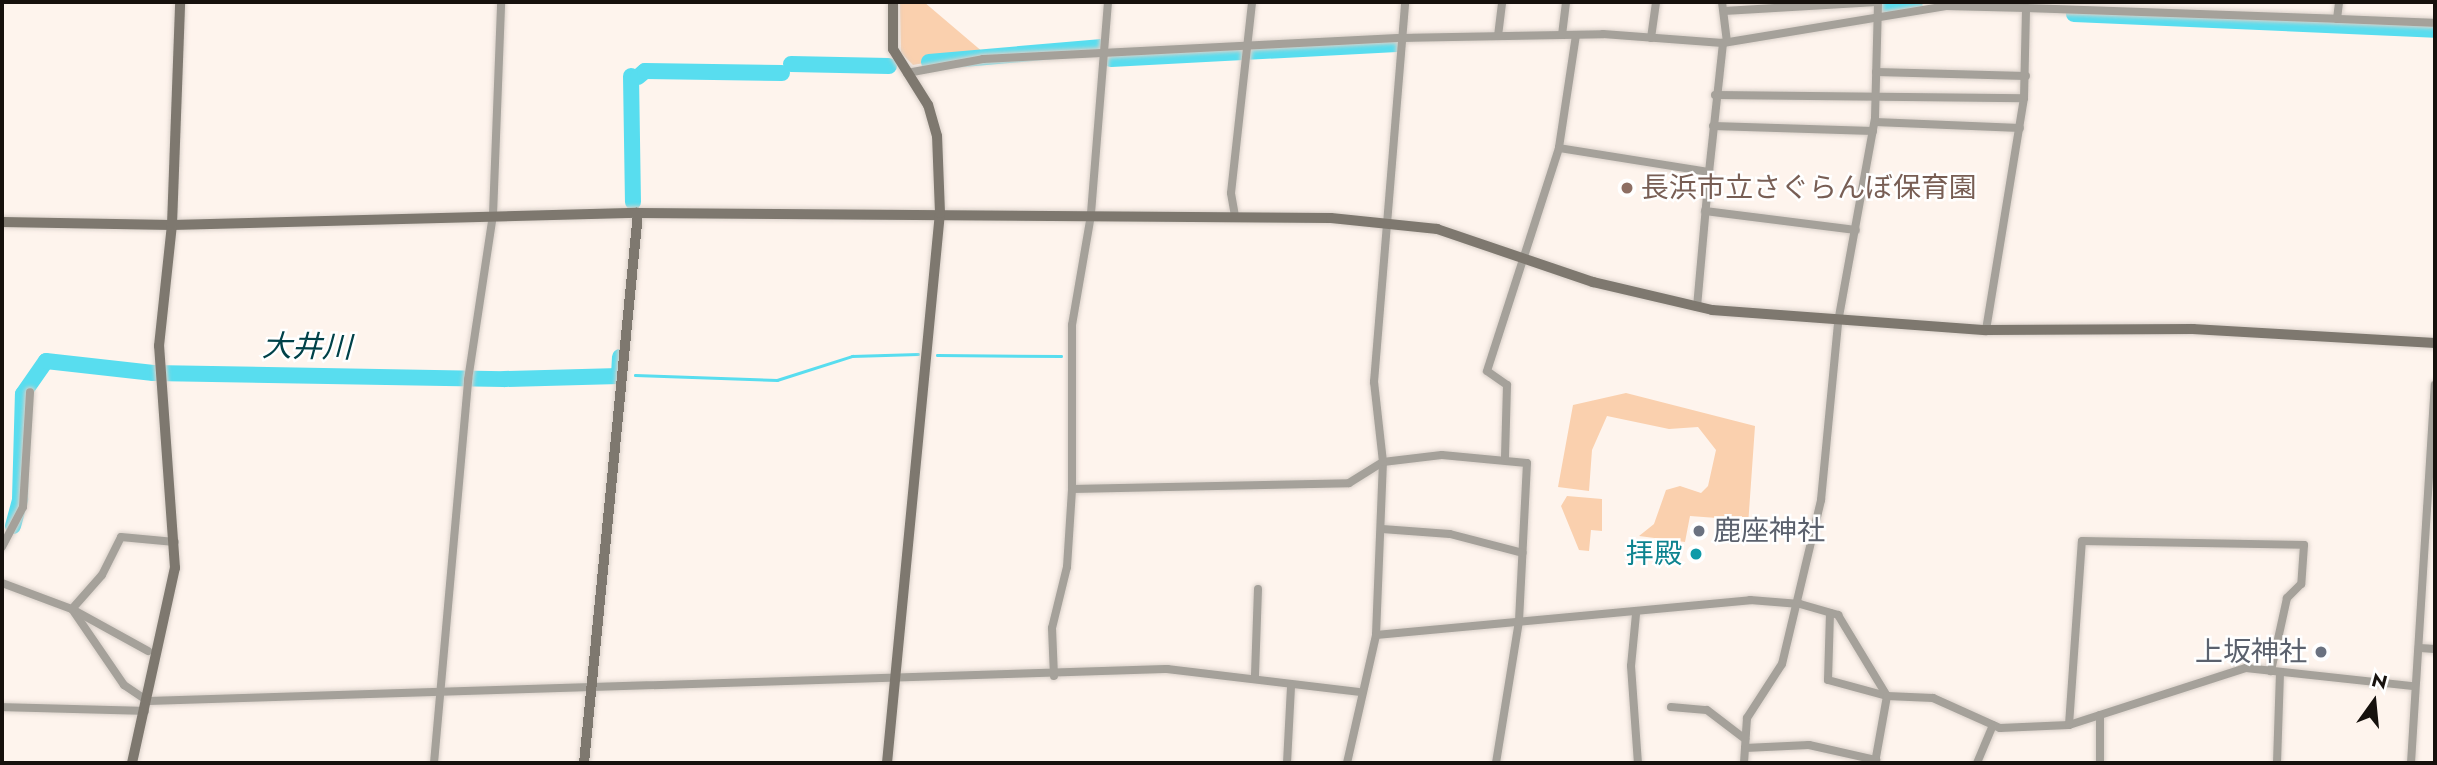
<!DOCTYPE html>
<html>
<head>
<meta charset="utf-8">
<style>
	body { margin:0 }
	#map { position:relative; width:2437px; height:765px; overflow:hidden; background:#fef4ed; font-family:Jost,"Noto Sans JP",sans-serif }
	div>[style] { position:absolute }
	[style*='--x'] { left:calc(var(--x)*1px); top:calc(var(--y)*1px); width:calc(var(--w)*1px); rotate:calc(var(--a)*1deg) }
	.green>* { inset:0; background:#fad0ae }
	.stream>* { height:2.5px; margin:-1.25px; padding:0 1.25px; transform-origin:1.25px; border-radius:1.25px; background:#58ddef }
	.river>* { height:16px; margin:-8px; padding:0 8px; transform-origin:8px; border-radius:8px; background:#58ddef }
	.roads { filter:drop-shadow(0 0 2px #d9d0c9) drop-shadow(0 0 2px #d9d0c9) }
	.street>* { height:8px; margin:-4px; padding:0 4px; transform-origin:4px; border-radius:4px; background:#a5a19a }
	.secondary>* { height:10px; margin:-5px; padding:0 5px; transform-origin:5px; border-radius:5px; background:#7e786f }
	.dots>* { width:19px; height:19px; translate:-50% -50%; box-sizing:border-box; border:4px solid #fff; border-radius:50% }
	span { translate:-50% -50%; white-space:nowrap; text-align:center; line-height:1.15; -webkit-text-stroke:5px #fff; paint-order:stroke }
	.education-label { font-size:28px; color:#785e54 }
	.left { translate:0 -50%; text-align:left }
	.worship-label { font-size:28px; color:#5b616d }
	.right { translate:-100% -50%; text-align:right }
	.culture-label { font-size:28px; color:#0d838f }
	.water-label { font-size:30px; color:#004148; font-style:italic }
	.frame { position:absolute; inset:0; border:4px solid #16110d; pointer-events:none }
	.north { position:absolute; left:2339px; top:667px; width:70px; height:70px; -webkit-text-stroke:5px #fff; paint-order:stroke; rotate:15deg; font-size:19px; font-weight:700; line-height:28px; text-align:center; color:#16110d }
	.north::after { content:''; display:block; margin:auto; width:24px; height:32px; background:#16110d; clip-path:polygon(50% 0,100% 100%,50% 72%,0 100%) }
</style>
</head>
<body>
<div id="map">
	<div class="green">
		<i style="clip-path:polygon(900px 2px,924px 2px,984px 53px,913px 65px,901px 53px)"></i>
		<i style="clip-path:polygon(1626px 393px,1755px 426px,1747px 540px,1720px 543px,1717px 518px,1690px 516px,1685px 542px,1639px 536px,1654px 524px,1666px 490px,1680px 486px,1701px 493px,1708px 486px,1716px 450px,1698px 427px,1669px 429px,1607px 416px,1592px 450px,1589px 491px,1558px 487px,1573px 405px)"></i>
		<i style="clip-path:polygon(1567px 496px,1602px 499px,1602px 531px,1591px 530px,1589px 551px,1579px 550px,1561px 506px)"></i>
	</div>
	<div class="stream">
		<i style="--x:937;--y:355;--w:124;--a:0.5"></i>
		<i style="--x:635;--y:375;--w:142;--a:2"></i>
		<i style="--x:777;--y:380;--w:79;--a:-17.7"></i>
		<i style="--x:852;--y:356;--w:66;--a:-1.7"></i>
	</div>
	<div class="river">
		<i style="--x:1885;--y:6;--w:30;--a:2"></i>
		<i style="--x:2074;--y:14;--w:361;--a:2.5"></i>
		<i style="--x:1111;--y:59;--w:286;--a:-3"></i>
		<i style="--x:929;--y:62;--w:171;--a:-5"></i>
		<i style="--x:791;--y:64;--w:98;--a:1.2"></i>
		<i style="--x:631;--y:76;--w:126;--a:89.1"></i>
		<i style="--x:638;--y:77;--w:9;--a:-41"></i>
		<i style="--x:645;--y:71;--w:137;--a:0.8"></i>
		<i style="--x:13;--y:526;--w:28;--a:-75"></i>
		<i style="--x:20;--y:499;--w:105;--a:-88.4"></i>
		<i style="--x:23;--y:394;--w:40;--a:-55.1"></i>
		<i style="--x:46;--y:361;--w:108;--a:6.4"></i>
		<i style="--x:153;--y:373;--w:351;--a:1"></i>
		<i style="--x:504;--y:379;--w:115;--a:-1.5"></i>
		<i style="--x:619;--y:376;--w:19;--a:-87"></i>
	</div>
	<div class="roads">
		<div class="street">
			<i style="--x:1108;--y:2;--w:214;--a:94.6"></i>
			<i style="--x:1091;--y:215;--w:112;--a:99.8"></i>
			<i style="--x:1072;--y:325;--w:164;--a:90"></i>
			<i style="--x:1072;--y:489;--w:277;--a:-1.2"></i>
			<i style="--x:1349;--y:483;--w:40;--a:-32"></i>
			<i style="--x:1383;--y:462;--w:59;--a:-6.8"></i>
			<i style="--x:1442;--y:455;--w:85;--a:5.4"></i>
			<i style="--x:1527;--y:463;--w:158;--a:92.9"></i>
			<i style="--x:1519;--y:621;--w:144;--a:99.2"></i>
			<i style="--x:1722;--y:2;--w:40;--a:82.9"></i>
			<i style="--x:1724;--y:11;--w:153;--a:-3.4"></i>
			<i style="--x:2337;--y:19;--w:98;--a:2.3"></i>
			<i style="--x:1562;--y:35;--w:33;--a:-83"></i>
			<i style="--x:1576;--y:35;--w:114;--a:98.6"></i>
			<i style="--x:1559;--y:148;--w:152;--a:9.1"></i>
			<i style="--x:1709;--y:172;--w:130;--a:-83.8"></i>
			<i style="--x:1498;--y:36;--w:34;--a:-83"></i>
			<i style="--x:1651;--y:38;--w:36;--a:-82"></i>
			<i style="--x:1876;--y:72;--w:150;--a:1.5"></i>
			<i style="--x:907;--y:73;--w:77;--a:-10.4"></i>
			<i style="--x:983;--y:59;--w:420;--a:-2.9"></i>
			<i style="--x:1402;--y:38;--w:201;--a:-1.1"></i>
			<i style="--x:1603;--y:34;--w:120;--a:4.3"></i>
			<i style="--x:1723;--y:43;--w:226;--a:-9.4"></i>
			<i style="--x:1946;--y:6;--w:80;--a:1.4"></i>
			<i style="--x:1715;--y:95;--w:309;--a:0.6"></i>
			<i style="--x:1875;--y:122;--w:145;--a:2.4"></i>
			<i style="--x:1713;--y:126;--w:160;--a:1.8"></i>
			<i style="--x:1705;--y:211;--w:152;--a:7.2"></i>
			<i style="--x:1235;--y:216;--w:23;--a:-100"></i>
			<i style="--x:1231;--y:193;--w:192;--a:-83.7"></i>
			<i style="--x:1697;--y:307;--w:136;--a:-84.9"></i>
			<i style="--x:1986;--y:330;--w:235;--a:-80.7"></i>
			<i style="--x:2024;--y:98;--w:90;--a:-88.7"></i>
			<i style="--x:2026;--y:8;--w:311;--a:2"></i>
			<i style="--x:2337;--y:19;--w:17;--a:-83"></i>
			<i style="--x:1505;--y:457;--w:72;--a:-88.4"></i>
			<i style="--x:1507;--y:385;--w:24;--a:-145"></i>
			<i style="--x:1487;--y:371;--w:234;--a:-72.1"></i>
			<i style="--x:1382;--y:529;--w:68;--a:4.2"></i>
			<i style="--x:1450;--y:534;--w:75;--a:14.6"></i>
			<i style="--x:2;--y:547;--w:45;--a:-62.3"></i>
			<i style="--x:23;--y:507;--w:115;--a:-86.5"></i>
			<i style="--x:2;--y:583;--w:75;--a:20.4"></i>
			<i style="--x:72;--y:609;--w:92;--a:55.6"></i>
			<i style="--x:124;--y:685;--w:29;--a:34"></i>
			<i style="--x:148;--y:701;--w:1020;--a:-1.8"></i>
			<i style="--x:1167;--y:669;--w:193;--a:6.8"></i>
			<i style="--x:1830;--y:613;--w:67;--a:91.7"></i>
			<i style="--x:1828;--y:680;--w:61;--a:15.2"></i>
			<i style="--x:1887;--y:696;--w:68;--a:100.2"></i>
			<i style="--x:1636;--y:614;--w:52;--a:95.5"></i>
			<i style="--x:1631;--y:666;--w:97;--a:85.9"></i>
			<i style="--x:1376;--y:635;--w:376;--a:-5.3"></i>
			<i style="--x:1750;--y:600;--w:50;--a:4.6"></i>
			<i style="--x:1800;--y:604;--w:40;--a:16"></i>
			<i style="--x:1838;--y:615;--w:95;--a:58.8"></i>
			<i style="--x:1887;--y:696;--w:46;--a:2.5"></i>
			<i style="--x:1933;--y:698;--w:73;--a:24.1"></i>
			<i style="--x:2000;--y:728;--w:69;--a:-2.5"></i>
			<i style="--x:2069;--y:725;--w:186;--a:-17.9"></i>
			<i style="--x:2246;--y:668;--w:168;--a:6.2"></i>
			<i style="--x:2420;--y:648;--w:15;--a:4"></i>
			<i style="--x:148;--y:651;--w:87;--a:-151.1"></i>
			<i style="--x:72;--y:609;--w:45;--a:-48.6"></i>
			<i style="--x:102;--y:575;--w:42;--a:-63.4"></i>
			<i style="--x:121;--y:537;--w:54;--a:5.3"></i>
			<i style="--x:1255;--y:675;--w:86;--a:-88"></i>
			<i style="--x:1054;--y:676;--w:48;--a:-92.4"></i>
			<i style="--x:1052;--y:628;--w:63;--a:-76.2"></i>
			<i style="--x:1067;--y:567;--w:78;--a:-86.3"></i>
			<i style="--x:2;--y:707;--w:143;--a:1.6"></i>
			<i style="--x:1671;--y:707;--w:36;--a:5"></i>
			<i style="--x:1707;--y:710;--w:48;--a:37.3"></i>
			<i style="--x:2100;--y:715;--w:48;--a:90"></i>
			<i style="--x:2069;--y:725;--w:184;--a:-86"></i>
			<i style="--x:2082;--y:541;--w:222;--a:1"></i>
			<i style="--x:2304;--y:545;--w:39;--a:94"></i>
			<i style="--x:2301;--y:584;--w:20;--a:135"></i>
			<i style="--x:2287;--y:598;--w:75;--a:102.4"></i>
			<i style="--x:1745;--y:748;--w:64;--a:-2.7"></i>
			<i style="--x:1809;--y:745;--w:69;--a:12.6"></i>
			<i style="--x:434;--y:763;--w:385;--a:-84.9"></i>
			<i style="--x:468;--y:380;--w:167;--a:-81.4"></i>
			<i style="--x:493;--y:215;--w:213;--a:-87.8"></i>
			<i style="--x:1287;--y:763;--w:77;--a:-87"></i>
			<i style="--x:1347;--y:763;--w:131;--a:-77.2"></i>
			<i style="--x:1376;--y:635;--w:173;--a:-87.7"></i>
			<i style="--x:1383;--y:462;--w:81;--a:-96.4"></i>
			<i style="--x:1374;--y:382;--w:381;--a:-85.3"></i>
			<i style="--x:1744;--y:763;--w:45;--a:-86.2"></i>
			<i style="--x:1747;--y:718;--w:64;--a:-57.1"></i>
			<i style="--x:1782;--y:664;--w:169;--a:-76.6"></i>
			<i style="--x:1821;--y:500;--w:179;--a:-84.5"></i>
			<i style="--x:1838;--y:322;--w:207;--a:-79.7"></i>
			<i style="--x:1875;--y:118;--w:116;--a:-88.5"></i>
			<i style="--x:1977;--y:763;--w:41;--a:-67.2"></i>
			<i style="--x:2277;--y:763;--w:91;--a:-88.1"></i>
			<i style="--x:2411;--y:763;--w:379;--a:-86.4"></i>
		</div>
		<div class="secondary">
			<i style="--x:2;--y:222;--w:170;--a:1"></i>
			<i style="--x:172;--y:225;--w:466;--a:-1.5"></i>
			<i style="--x:638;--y:213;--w:693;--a:0.41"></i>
			<i style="--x:1331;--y:218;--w:107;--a:5.9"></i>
			<i style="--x:1437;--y:229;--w:165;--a:18.8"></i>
			<i style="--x:1593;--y:282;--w:122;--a:13.2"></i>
			<i style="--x:1712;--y:310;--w:275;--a:4.2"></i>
			<i style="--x:1986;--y:330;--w:207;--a:-0.3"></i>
			<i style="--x:2193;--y:329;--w:242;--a:3.3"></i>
			<i style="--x:132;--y:763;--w:200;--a:-77.6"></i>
			<i style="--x:175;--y:568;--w:223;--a:-94.1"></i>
			<i style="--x:159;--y:346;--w:122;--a:-83.9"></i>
			<i style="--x:172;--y:225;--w:223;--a:-87.9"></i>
			<i style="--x:584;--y:763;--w:553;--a:-84.39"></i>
			<i style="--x:887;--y:763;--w:553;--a:-84.5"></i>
			<i style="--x:940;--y:213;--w:77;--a:-92.2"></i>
			<i style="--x:937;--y:136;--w:32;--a:-106"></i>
			<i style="--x:928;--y:105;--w:66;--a:-122"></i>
			<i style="--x:893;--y:49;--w:47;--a:-90"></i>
		</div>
	</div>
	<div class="dots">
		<i style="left:1627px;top:188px;background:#8d6e63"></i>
		<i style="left:1699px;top:531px;background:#6b7280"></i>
		<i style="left:1696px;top:554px;background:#0f9aa8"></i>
		<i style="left:2321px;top:652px;background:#6b7280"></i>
	</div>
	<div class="education-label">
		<span class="left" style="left:1641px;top:188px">長浜市立さぐらんぼ保育園</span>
	</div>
	<div class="worship-label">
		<span class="left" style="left:1713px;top:531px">鹿座神社</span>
		<span class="right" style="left:2307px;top:652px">上坂神社</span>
	</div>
	<div class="culture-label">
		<span class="right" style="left:1682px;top:554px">拝殿</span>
	</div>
	<div class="water-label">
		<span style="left:307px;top:347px;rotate:1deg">大井川</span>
	</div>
	<div class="frame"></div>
	<div class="north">N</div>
</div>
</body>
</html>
